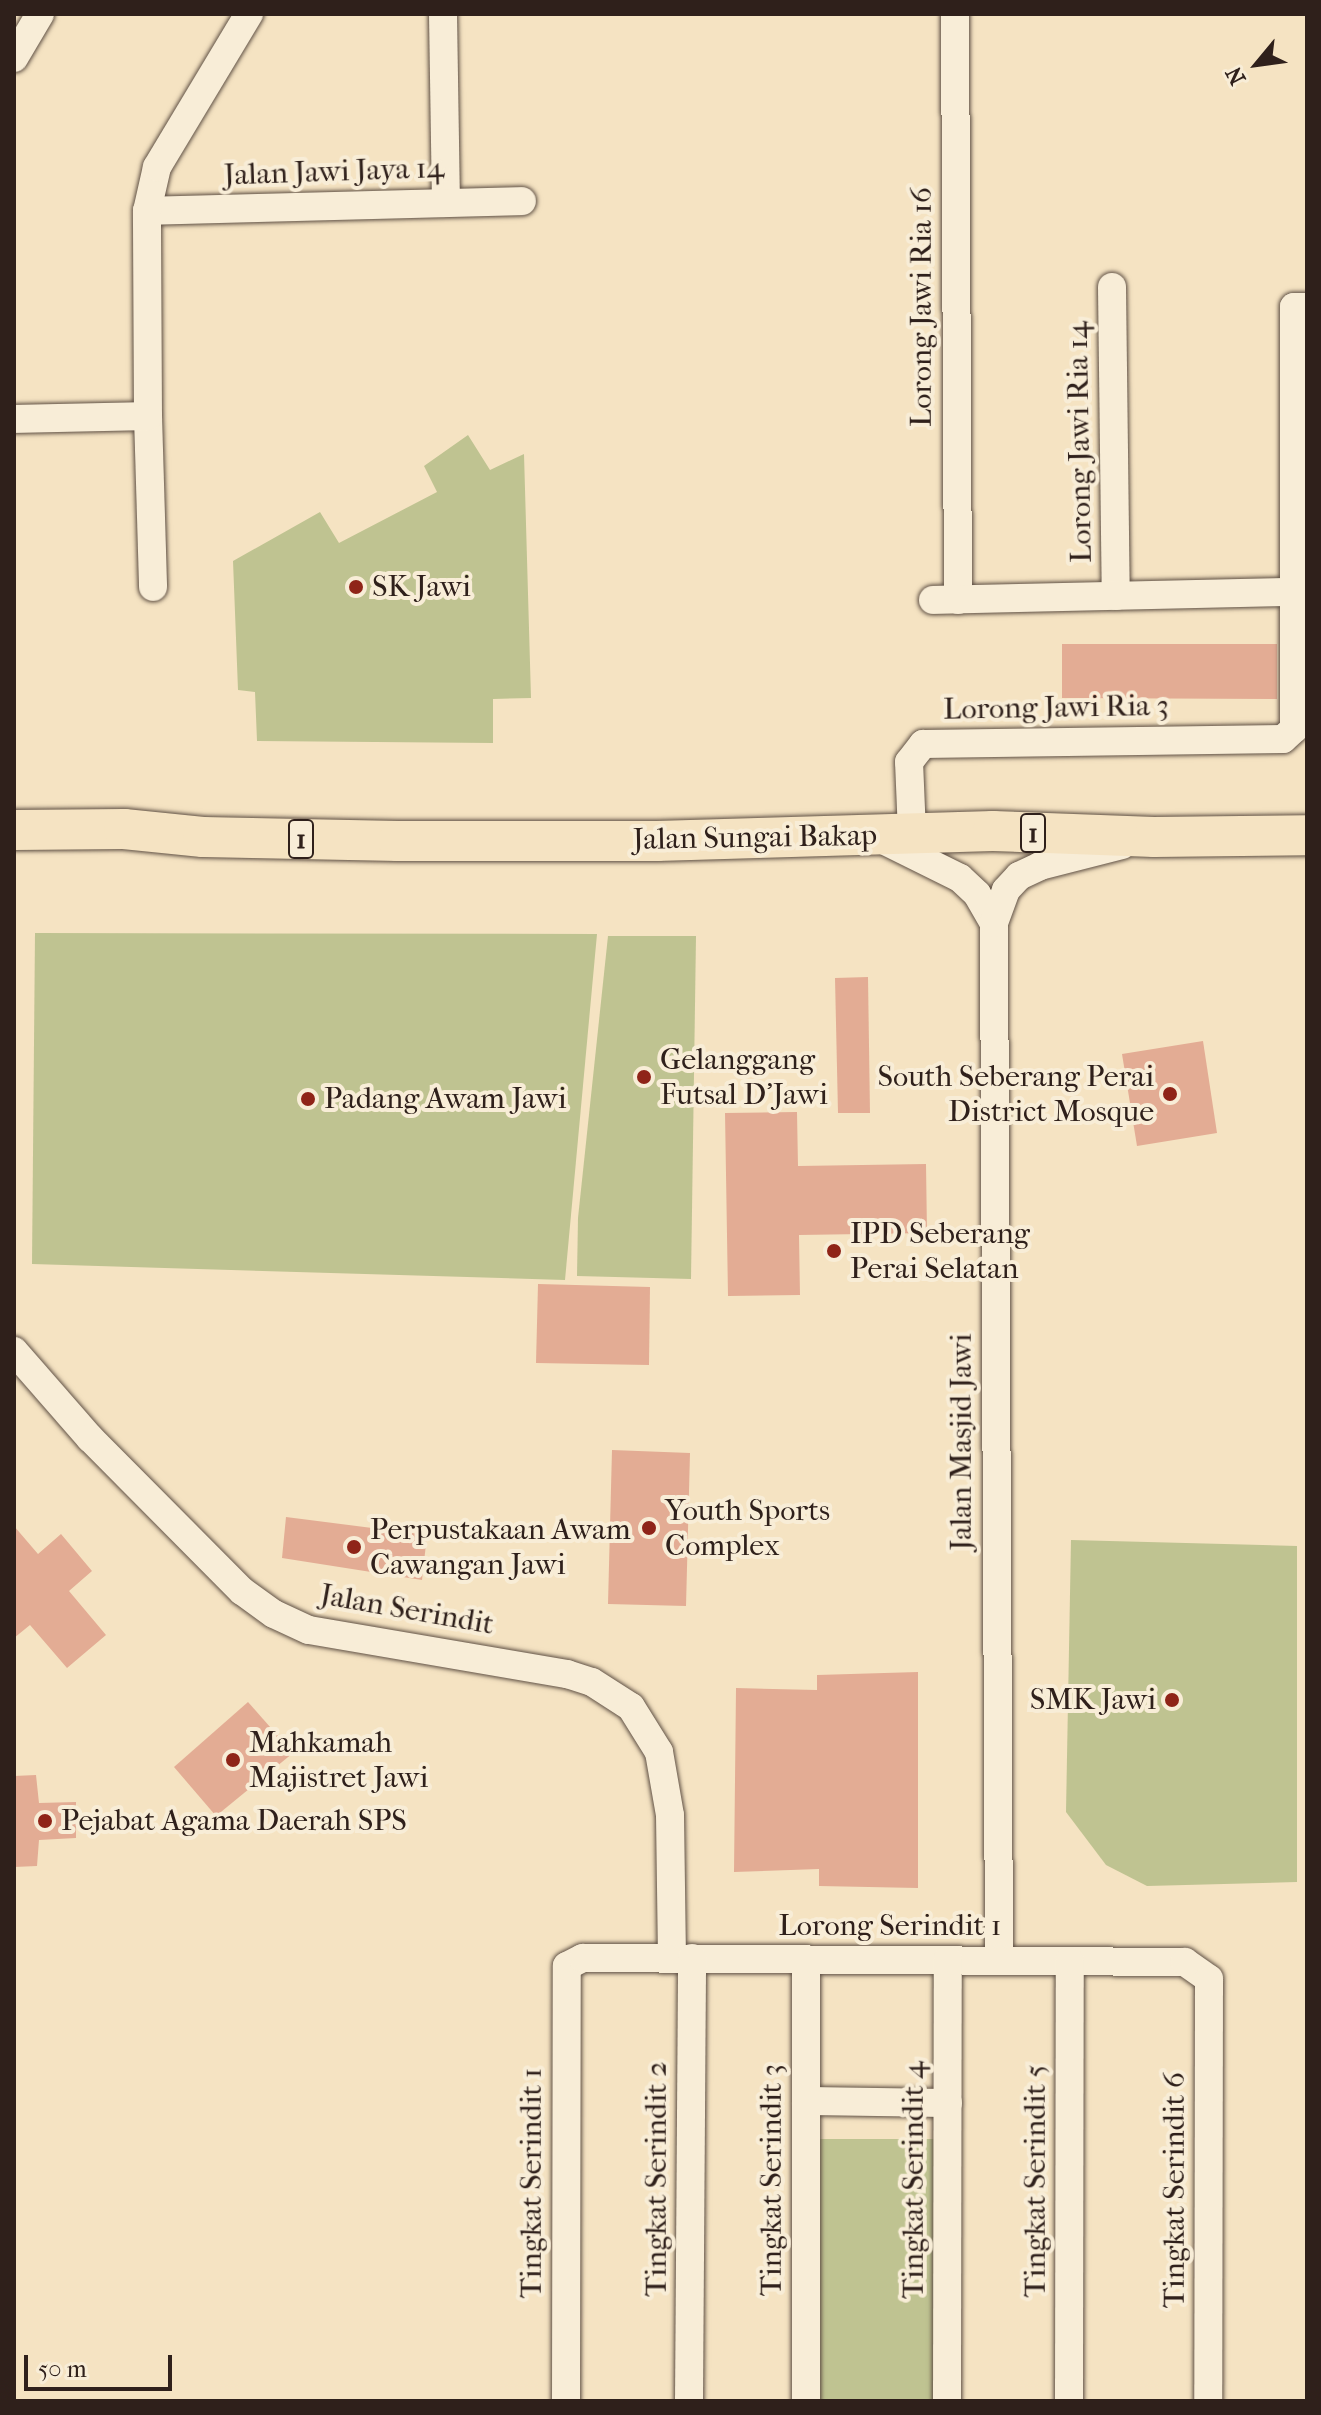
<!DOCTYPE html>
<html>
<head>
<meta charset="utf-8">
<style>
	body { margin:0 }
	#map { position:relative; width:1321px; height:2415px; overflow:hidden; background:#f5e3c2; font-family:"IM FELL French Canon",serif }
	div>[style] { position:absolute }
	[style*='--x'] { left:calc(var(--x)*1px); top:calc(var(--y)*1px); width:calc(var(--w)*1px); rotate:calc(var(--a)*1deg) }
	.green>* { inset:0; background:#bfc391 }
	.building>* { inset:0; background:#e3ac94 }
	.roads { filter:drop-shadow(0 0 2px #605145) drop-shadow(0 0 2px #605145) }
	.minor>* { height:28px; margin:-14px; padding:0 14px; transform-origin:14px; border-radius:14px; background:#f8edd7 }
	.highway>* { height:40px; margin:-20px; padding:0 20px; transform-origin:20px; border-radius:20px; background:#f5e3c2 }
	.dots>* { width:22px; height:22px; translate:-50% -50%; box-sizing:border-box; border:4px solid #f8edd7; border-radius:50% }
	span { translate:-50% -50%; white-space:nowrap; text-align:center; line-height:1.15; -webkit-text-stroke:8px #f8edd7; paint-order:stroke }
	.shield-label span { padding:2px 6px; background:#f8edd7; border:2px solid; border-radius:6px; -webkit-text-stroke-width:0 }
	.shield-label { font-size:28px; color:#2f201b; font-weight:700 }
	.street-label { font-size:30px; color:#2f201b }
	.poi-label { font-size:30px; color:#2f201b }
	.left { translate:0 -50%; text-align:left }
	.right { translate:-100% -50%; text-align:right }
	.frame { position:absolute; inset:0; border:16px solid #2f201b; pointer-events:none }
	.north { position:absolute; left:1217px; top:24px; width:80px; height:80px; -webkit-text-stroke:6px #f8edd7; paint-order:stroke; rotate:241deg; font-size:22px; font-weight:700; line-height:32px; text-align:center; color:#2f201b }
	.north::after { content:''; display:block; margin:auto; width:28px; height:36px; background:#2f201b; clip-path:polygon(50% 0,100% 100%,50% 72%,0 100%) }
	.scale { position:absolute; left:24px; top:2355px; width:148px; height:36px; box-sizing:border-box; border:4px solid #2f201b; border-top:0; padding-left:10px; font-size:24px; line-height:28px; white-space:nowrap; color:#2f201b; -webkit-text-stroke:6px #f8edd7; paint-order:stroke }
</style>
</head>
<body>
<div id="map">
	<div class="green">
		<i style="clip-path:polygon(468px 435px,490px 470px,524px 454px,531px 698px,493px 699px,493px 743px,257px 741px,255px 692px,238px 690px,233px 561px,320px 512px,339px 543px,437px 492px,424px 466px)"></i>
		<i style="clip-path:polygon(35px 933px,597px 934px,565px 1280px,32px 1264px)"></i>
		<i style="clip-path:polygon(608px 936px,696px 936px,691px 1279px,577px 1276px,578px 1218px)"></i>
		<i style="clip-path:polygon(1071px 1540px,1297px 1546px,1297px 1882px,1147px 1886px,1106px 1865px,1066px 1812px)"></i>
		<i style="clip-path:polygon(818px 2139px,937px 2139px,938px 2401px,819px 2401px)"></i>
	</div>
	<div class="building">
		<i style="clip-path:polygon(1062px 644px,1277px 644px,1277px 699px,1062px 698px)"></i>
		<i style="clip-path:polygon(868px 977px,870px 1113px,838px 1113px,835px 978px)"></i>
		<i style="clip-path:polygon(1203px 1041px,1217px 1133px,1137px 1146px,1122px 1054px)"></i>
		<i style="clip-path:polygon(797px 1112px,798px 1166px,926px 1164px,927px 1233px,799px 1235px,800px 1295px,728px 1296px,725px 1113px)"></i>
		<i style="clip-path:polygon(538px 1284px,650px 1287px,649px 1365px,536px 1363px)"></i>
		<i style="clip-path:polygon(612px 1450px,690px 1453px,686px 1606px,608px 1604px)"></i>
		<i style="clip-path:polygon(286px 1517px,427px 1535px,422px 1580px,282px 1558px)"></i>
		<i style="clip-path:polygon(14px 1526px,38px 1554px,61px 1534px,92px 1571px,69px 1591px,106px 1635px,67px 1668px,30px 1625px,14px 1638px)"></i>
		<i style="clip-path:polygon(918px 1672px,918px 1888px,819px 1886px,819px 1869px,734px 1872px,736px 1688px,817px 1690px,817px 1675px)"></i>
		<i style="clip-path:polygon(248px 1702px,293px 1753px,216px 1816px,174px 1767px)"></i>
		<i style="clip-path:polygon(36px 1775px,39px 1803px,76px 1802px,76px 1838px,39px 1840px,37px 1866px,14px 1867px,14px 1776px)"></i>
	</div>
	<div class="roads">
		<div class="minor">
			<i style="--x:443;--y:14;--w:189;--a:89.1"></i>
			<i style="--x:955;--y:14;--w:586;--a:89.71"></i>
			<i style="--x:14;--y:58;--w:51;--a:-59.4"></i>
			<i style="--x:147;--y:211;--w:375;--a:-1.5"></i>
			<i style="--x:1112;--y:287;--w:309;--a:89.3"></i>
			<i style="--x:148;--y:416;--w:171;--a:88.3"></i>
			<i style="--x:14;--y:419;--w:134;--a:-1.3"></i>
			<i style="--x:148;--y:416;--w:205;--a:-90.3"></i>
			<i style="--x:147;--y:211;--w:45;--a:-77.2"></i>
			<i style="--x:157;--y:167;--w:179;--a:-59"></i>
			<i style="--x:933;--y:600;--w:360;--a:-1.3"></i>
			<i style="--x:912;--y:833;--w:71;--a:-92.4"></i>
			<i style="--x:909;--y:762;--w:23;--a:-52"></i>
			<i style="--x:923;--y:744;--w:360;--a:-0.8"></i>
			<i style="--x:1283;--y:739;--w:15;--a:-42"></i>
			<i style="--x:1294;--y:729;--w:422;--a:-90"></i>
			<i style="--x:1294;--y:307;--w:13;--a:0"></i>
			<i style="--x:879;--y:838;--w:90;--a:26.3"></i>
			<i style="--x:960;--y:878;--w:23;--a:43"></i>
			<i style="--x:977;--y:894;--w:34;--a:60"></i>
			<i style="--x:14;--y:1351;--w:116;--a:48.9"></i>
			<i style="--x:90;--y:1438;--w:216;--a:45.2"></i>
			<i style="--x:242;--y:1591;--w:39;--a:36"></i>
			<i style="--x:274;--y:1614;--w:38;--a:25"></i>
			<i style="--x:309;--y:1630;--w:262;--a:9.7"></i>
			<i style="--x:567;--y:1674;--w:26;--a:18"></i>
			<i style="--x:592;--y:1682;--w:46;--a:32.7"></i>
			<i style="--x:631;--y:1707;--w:53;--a:58.1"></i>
			<i style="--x:659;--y:1752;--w:64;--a:80.1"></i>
			<i style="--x:670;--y:1815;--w:143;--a:89.2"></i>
			<i style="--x:999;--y:1960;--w:1037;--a:-90.28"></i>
			<i style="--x:994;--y:923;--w:35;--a:-70"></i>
			<i style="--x:1006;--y:890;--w:19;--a:-47"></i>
			<i style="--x:1019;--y:876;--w:23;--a:-25"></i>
			<i style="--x:1040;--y:866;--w:85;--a:-14.4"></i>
			<i style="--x:806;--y:2101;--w:142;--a:0.8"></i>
			<i style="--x:566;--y:2401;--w:435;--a:-89.9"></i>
			<i style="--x:567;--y:1966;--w:18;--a:-27"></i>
			<i style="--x:583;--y:1958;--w:602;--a:0.38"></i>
			<i style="--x:1185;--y:1962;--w:29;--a:35"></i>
			<i style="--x:1209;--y:1979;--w:422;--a:90.1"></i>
			<i style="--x:689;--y:2401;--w:443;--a:-89.6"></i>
			<i style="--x:806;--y:2401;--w:442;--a:-90"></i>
			<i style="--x:947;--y:2401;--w:441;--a:-89.9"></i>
			<i style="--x:1069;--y:2401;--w:440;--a:-89.9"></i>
		</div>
		<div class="highway">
			<i style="--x:14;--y:830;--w:110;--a:-0.5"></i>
			<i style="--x:124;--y:829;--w:79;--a:5.8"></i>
			<i style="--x:203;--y:837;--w:195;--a:1.2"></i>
			<i style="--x:398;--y:841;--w:259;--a:0"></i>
			<i style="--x:657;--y:841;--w:336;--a:-1.7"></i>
			<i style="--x:993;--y:831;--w:161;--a:2.1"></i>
			<i style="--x:1154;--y:837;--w:153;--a:-0.7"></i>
		</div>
	</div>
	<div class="dots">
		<i style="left:356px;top:587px;background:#8f2418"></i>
		<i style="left:644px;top:1077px;background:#8f2418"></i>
		<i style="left:1170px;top:1094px;background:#8f2418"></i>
		<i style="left:308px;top:1099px;background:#8f2418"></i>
		<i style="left:834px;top:1251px;background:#8f2418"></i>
		<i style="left:649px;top:1528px;background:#8f2418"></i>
		<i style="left:354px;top:1547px;background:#8f2418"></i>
		<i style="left:1172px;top:1700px;background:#8f2418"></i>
		<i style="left:233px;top:1760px;background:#8f2418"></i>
		<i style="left:45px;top:1821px;background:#8f2418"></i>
	</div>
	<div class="shield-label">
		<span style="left:1033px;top:833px">1</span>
		<span style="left:301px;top:839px">1</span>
	</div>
	<div class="street-label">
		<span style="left:334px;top:172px;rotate:-2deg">Jalan Jawi Jaya 14</span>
		<span style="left:922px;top:307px;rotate:-90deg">Lorong Jawi Ria 16</span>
		<span style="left:1080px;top:442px;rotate:-91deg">Lorong Jawi Ria 14</span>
		<span style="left:1056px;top:708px;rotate:-1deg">Lorong Jawi Ria 3</span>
		<span style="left:755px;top:838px;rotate:-1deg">Jalan Sungai Bakap</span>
		<span style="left:962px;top:1442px;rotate:-90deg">Jalan Masjid Jawi</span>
		<span style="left:407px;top:1610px;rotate:10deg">Jalan Serindit</span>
		<span style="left:890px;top:1926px">Lorong Serindit 1</span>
		<span style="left:657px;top:2179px;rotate:-90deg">Tingkat Serindit 2</span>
		<span style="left:772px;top:2180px;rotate:-90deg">Tingkat Serindit 3</span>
		<span style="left:914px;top:2180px;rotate:-90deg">Tingkat Serindit 4</span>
		<span style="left:1036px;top:2181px;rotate:-90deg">Tingkat Serindit 5</span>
		<span style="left:532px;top:2183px;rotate:-90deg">Tingkat Serindit 1</span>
		<span style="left:1175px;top:2190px;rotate:-90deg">Tingkat Serindit 6</span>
	</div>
	<div class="poi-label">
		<span class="left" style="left:372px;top:587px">SK Jawi</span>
		<span class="left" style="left:660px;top:1077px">Gelanggang<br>Futsal D'Jawi</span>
		<span class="right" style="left:1154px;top:1094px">South Seberang Perai<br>District Mosque</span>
		<span class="left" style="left:324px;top:1099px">Padang Awam Jawi</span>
		<span class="left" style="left:850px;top:1251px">IPD Seberang<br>Perai Selatan</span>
		<span class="left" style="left:665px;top:1528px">Youth Sports<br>Complex</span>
		<span class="left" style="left:370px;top:1547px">Perpustakaan Awam<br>Cawangan Jawi</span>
		<span class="right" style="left:1156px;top:1700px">SMK Jawi</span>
		<span class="left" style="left:249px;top:1760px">Mahkamah<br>Majistret Jawi</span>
		<span class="left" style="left:61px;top:1821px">Pejabat Agama Daerah SPS</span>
	</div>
	<div class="frame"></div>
	<div class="north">N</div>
	<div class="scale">50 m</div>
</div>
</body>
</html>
